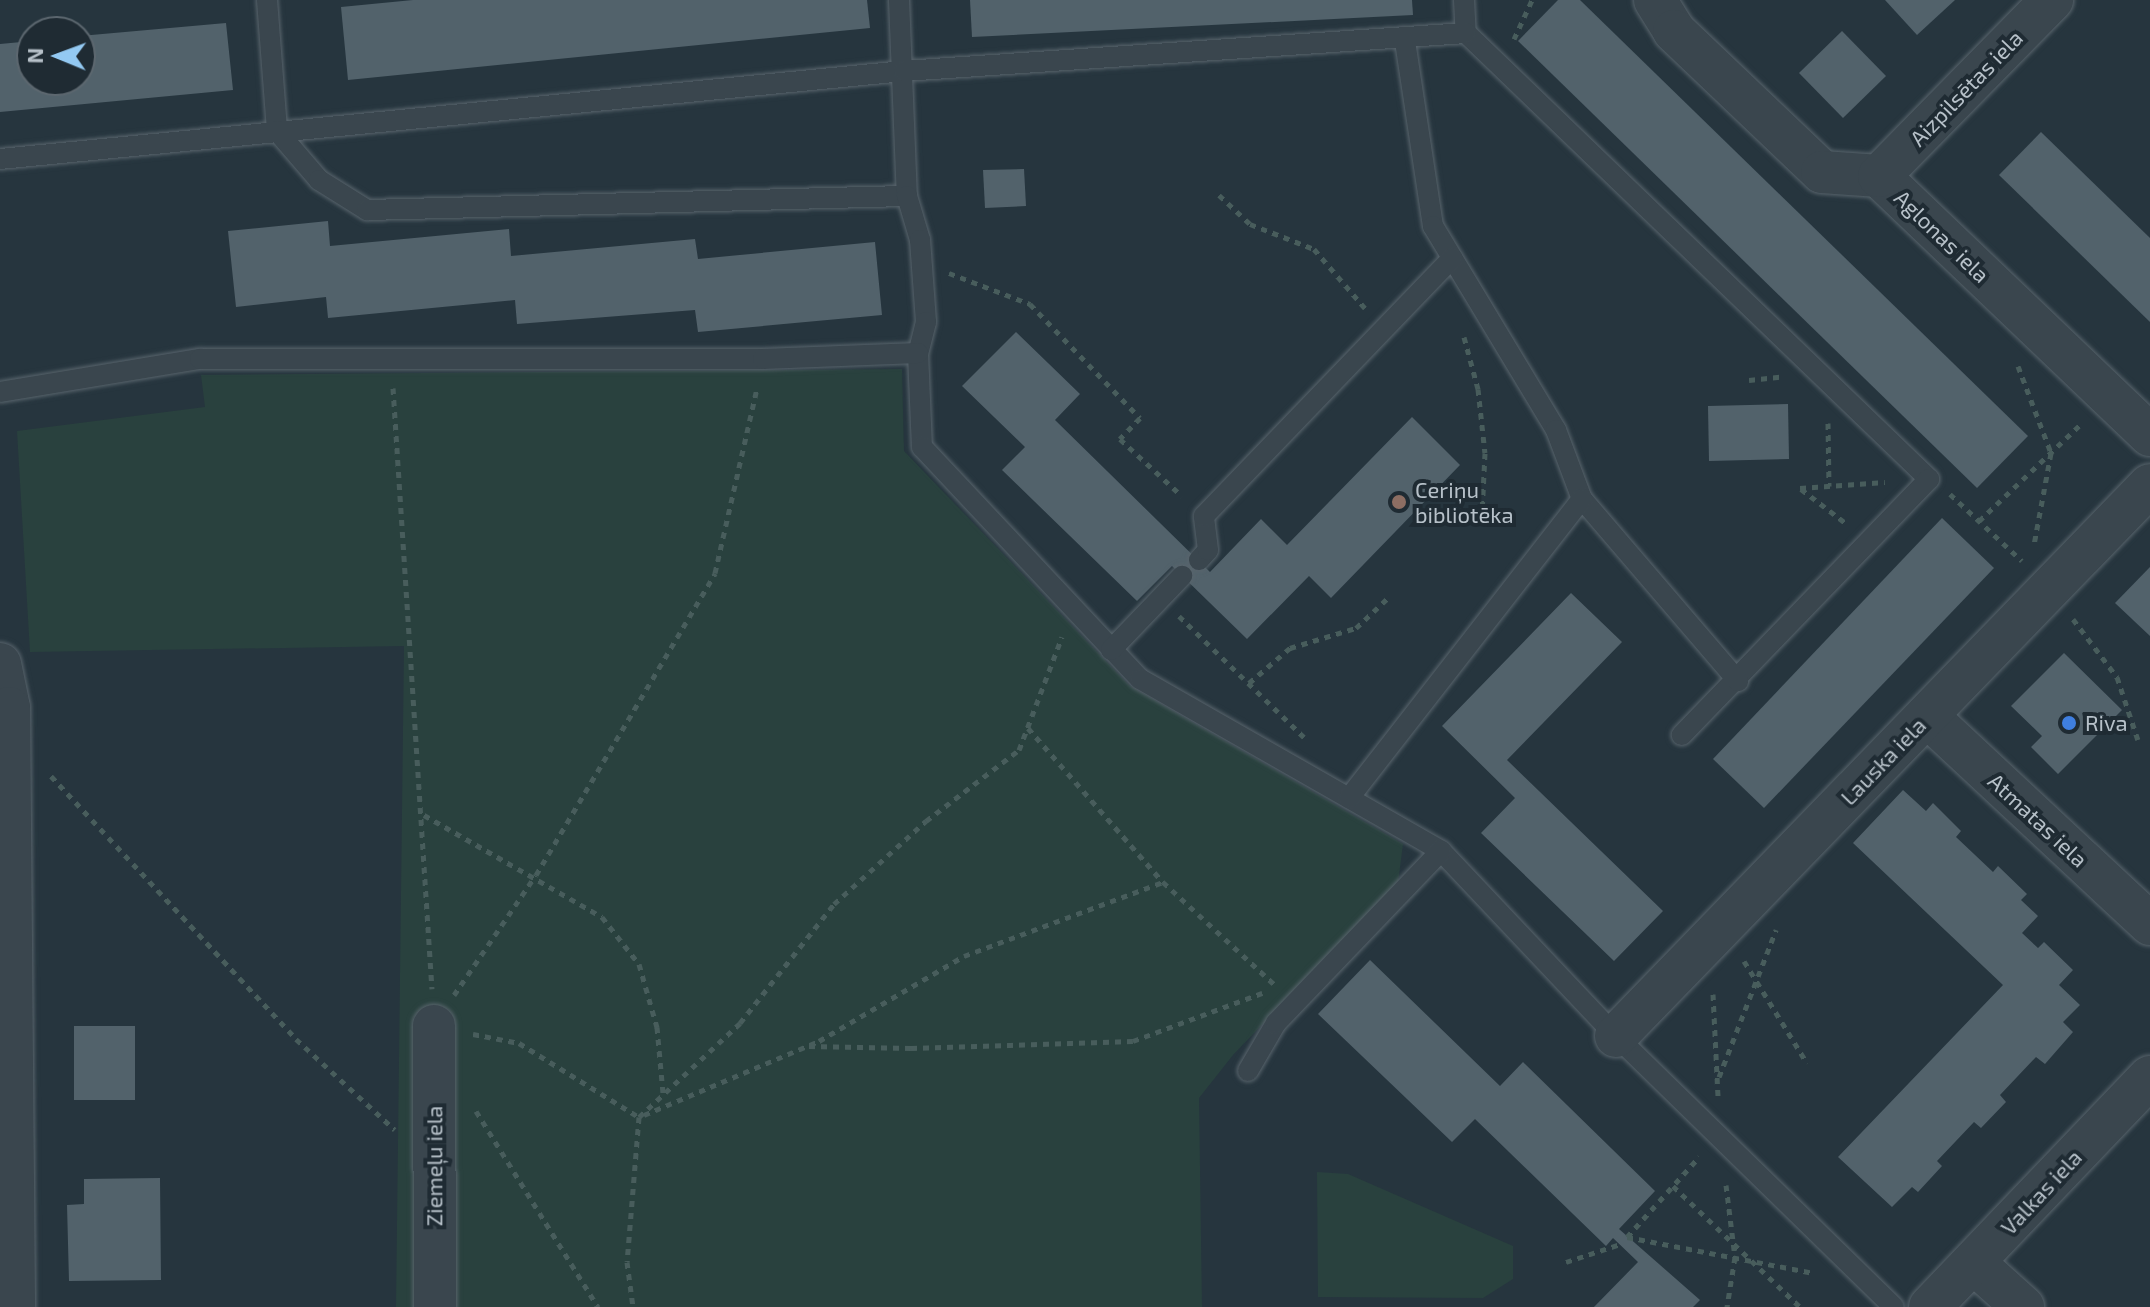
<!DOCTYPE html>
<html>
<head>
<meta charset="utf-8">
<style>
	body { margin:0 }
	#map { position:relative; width:2150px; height:1307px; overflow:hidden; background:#26353e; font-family:"Exo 2",sans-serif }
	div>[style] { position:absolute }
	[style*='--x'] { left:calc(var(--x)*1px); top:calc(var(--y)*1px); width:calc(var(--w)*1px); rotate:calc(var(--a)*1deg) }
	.green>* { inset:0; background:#29413e }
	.building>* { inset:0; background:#52626b }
	.path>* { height:5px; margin-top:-2.5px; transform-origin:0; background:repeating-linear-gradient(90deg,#485d5c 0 6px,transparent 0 12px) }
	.roads { filter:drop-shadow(0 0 2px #58646c) drop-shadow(0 0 2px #58646c) }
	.lane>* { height:20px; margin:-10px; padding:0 10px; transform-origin:10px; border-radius:10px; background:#3a464e }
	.street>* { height:42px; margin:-21px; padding:0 21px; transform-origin:21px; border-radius:21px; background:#3a464e }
	.dots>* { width:22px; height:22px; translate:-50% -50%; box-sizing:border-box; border:4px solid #1f2b33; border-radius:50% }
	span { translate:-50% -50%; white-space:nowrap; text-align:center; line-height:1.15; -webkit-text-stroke:8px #1f2b33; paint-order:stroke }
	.street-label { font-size:22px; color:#b7c1c9 }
	.poi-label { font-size:22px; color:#b7c1c9 }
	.left { translate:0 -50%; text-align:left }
	.north { position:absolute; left:16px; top:16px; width:80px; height:80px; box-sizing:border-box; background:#1f2b33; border:2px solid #5c676f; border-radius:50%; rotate:271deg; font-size:22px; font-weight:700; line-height:32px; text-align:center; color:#b7c1c9 }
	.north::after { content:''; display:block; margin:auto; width:28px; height:36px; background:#93c9f2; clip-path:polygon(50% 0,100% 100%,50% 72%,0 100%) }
</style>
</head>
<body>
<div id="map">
	<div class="green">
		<i style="clip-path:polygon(902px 369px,904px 451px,1130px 686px,1403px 844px,1398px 883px,1233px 1055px,1199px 1098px,1202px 1307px,396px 1307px,404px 646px,30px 652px,17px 431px,205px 407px,201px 375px)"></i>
		<i style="clip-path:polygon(1317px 1172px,1348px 1174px,1513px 1246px,1513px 1279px,1483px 1298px,1318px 1297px)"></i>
	</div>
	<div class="building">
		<i style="clip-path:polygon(413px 0,867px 0,870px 28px,348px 80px,341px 7px)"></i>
		<i style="clip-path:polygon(970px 0,1412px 0,1413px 15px,972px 37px)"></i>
		<i style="clip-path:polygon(1558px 0,1580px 0,2028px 436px,1977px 488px,1518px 41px)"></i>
		<i style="clip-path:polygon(1885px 0,1955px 0,1917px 35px)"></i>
		<i style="clip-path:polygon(226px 23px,233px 90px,0 112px,0 44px,32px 41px,32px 80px,80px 80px,80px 36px)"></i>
		<i style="clip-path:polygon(1842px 31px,1886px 76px,1843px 118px,1799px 73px)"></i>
		<i style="clip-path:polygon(2041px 132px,2150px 238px,2150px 322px,1999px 175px)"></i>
		<i style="clip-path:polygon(1024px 169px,1026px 206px,985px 208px,983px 170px)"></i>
		<i style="clip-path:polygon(328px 221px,330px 246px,509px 229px,511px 256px,695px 239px,698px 259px,875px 242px,882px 315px,698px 332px,695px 310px,517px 324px,515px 300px,328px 318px,326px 297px,236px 307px,228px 231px)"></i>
		<i style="clip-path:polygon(1016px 332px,1080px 394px,1055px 420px,1210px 572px,1261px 519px,1287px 545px,1412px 417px,1460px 465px,1331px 598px,1309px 576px,1247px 639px,1172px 566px,1137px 601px,1002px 470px,1025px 447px,962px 386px)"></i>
		<i style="clip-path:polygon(1788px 404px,1789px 459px,1709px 461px,1708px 406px)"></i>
		<i style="clip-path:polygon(1942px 518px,1994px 568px,1764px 808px,1713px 759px)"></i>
		<i style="clip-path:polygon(2150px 567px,2150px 636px,2115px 603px)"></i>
		<i style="clip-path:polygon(1571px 593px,1622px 642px,1507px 760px,1663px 911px,1614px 961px,1481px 833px,1515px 798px,1442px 726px)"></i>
		<i style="clip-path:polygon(2064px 653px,2122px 710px,2058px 774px,2031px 747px,2042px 736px,2011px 706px)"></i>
		<i style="clip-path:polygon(1903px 790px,1926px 811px,1933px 803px,1961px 831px,1956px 837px,1993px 872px,1998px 866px,2027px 894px,2021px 900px,2038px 916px,2022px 933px,2038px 948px,2044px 942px,2073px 970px,2059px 985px,2080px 1005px,2063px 1022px,2073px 1032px,2045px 1064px,2036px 1057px,2000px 1095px,2006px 1102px,1981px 1128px,1974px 1122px,1937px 1161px,1942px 1166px,1918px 1192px,1912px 1187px,1892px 1207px,1838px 1157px,2003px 985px,1853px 843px)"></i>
		<i style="clip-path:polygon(1370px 960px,1500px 1086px,1523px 1062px,1655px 1191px,1619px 1229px,1700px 1300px,1693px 1307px,1594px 1307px,1638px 1262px,1613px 1238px,1606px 1246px,1475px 1119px,1452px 1142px,1318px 1014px)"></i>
		<i style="clip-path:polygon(74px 1026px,135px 1026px,135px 1100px,74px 1100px)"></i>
		<i style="clip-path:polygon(160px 1178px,161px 1280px,69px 1281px,67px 1205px,84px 1204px,84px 1179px)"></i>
	</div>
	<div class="path">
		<i style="--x:1514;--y:39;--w:43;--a:-65.2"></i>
		<i style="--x:1219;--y:195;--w:42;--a:43.1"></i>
		<i style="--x:1250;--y:224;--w:69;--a:21.3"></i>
		<i style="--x:1314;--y:249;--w:78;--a:49.2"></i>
		<i style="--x:949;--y:273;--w:87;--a:20.9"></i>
		<i style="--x:1030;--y:304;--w:158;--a:46"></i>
		<i style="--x:1140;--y:418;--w:29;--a:134"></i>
		<i style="--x:1120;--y:439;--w:84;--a:42.6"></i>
		<i style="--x:1464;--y:337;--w:54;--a:74.9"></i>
		<i style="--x:1478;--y:389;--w:64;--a:83.8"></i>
		<i style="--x:1485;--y:453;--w:61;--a:92.8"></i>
		<i style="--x:2018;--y:366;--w:93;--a:69.2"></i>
		<i style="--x:2051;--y:453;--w:94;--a:100.5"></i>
		<i style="--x:1749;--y:380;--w:31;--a:-6"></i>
		<i style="--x:393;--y:388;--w:602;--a:86.29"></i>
		<i style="--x:1828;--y:423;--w:63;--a:89.1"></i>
		<i style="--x:1800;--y:488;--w:85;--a:-4"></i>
		<i style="--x:1801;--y:489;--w:58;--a:37.3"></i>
		<i style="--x:1950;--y:494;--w:98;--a:42.9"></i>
		<i style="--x:1979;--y:521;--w:144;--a:-43.6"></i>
		<i style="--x:1179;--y:616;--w:174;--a:44.1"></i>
		<i style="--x:2073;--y:619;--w:73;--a:52.8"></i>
		<i style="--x:2117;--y:677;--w:66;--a:71.6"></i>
		<i style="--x:1249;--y:683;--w:54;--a:-40.5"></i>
		<i style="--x:1290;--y:648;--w:69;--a:-16.9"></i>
		<i style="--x:1356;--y:628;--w:45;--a:-43.2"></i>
		<i style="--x:1028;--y:728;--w:205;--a:48.8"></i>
		<i style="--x:1163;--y:882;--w:151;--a:42.6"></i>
		<i style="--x:51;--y:776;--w:359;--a:47"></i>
		<i style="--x:296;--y:1039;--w:134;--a:42.6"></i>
		<i style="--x:424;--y:815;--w:205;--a:29.8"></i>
		<i style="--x:602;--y:917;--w:60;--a:51.8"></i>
		<i style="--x:639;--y:964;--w:66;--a:74.1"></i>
		<i style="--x:657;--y:1027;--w:66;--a:84.8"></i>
		<i style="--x:1744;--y:961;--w:120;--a:58.3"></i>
		<i style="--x:1713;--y:994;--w:102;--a:87.2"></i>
		<i style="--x:454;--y:995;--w:145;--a:-55.7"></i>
		<i style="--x:536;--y:875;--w:351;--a:-59.3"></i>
		<i style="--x:715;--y:573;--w:190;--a:-77.2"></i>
		<i style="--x:473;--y:1034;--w:47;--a:11.1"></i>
		<i style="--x:519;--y:1043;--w:141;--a:31.7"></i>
		<i style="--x:639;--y:1117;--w:145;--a:94.7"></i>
		<i style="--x:627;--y:1262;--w:45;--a:82.4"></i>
		<i style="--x:809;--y:1046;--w:102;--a:1.1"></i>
		<i style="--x:911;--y:1048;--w:222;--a:-1.8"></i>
		<i style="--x:1133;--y:1041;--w:138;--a:-20.4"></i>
		<i style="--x:1719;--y:1077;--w:158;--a:-68.8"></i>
		<i style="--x:476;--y:1111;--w:231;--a:58.1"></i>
		<i style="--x:644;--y:1115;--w:190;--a:-22.9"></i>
		<i style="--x:819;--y:1041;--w:168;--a:-30.4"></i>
		<i style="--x:964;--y:956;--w:212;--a:-20.4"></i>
		<i style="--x:639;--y:1117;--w:138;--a:-42.9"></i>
		<i style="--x:740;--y:1023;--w:152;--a:-51.7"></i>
		<i style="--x:834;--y:904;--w:124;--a:-42.1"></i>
		<i style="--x:926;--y:821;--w:117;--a:-37.4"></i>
		<i style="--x:1019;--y:750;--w:121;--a:-69.2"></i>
		<i style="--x:1726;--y:1185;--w:73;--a:82.9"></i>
		<i style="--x:1735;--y:1257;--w:51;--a:99.1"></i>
		<i style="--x:1673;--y:1186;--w:175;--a:43.6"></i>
		<i style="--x:1627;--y:1237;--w:190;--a:10.9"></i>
		<i style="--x:1627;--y:1237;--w:108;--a:-48"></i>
		<i style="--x:1566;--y:1262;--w:57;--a:-18.4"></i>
	</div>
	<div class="roads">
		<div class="lane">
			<i style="--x:267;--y:0;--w:131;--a:85.6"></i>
			<i style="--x:277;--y:131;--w:65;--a:49.4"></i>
			<i style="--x:319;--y:180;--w:57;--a:32"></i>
			<i style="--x:367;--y:210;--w:540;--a:-1.49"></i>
			<i style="--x:899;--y:0;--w:196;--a:87.7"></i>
			<i style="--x:907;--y:196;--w:46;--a:73.5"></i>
			<i style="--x:920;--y:240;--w:82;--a:85.8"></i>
			<i style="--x:926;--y:322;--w:32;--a:104"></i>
			<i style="--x:918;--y:353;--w:94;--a:87.6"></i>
			<i style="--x:922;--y:447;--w:318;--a:46.8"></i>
			<i style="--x:1140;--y:679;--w:347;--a:29.7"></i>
			<i style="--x:1441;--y:851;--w:255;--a:46.6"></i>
			<i style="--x:1616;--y:1036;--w:388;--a:44.3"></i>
			<i style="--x:1464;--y:0;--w:33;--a:87"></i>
			<i style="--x:1466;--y:33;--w:643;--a:43.93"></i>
			<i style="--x:1929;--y:479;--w:356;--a:134"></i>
			<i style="--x:1405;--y:41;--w:187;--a:81.4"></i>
			<i style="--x:1433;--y:226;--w:238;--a:58.9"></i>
			<i style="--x:1556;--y:430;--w:74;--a:69.4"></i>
			<i style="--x:1582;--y:499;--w:240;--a:49.4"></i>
			<i style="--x:0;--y:159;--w:908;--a:-5.56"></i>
			<i style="--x:904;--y:71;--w:563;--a:-3.87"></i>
			<i style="--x:0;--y:392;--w:203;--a:-9.4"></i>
			<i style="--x:200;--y:359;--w:563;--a:0"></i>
			<i style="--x:763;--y:359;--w:155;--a:-2.2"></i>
			<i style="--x:1199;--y:560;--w:13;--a:-48"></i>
			<i style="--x:1208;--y:550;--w:34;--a:-97"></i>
			<i style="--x:1204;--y:516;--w:358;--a:-46.1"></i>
			<i style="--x:1111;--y:650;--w:103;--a:-46.2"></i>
			<i style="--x:1349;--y:798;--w:379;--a:-52.1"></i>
			<i style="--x:1248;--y:1071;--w:56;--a:-59.7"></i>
			<i style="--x:1276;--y:1023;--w:238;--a:-46.2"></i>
		</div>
		<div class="street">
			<i style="--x:1655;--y:0;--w:36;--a:58"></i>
			<i style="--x:1674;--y:31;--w:204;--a:43.6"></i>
			<i style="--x:1822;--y:172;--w:57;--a:4"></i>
			<i style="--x:1879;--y:176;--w:375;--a:43.7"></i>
			<i style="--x:1879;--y:176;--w:247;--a:-45.5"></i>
			<i style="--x:0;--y:664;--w:45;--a:78.4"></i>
			<i style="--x:9;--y:708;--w:599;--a:89.52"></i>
			<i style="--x:1927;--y:716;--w:305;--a:43"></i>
			<i style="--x:434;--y:1026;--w:281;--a:89.8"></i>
			<i style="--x:1616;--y:1036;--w:767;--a:-45.9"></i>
			<i style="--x:1974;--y:1263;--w:66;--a:41.9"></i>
			<i style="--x:1930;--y:1307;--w:318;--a:-46.3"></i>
		</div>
	</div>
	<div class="dots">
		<i style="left:1399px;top:502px;background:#8d6e63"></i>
		<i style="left:2069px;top:723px;background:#3f7fe0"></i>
	</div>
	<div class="street-label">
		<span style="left:1966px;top:88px;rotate:-46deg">Aizpilsētas iela</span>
		<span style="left:1942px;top:236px;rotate:44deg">Aglonas iela</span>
		<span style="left:1883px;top:761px;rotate:-46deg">Lauska iela</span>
		<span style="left:2038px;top:820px;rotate:43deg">Atmatas iela</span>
		<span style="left:434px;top:1166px;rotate:-90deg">Ziemeļu iela</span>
		<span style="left:2041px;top:1192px;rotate:-47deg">Valkas iela</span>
	</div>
	<div class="poi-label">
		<span class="left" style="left:1415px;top:502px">Ceriņu<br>bibliotēka</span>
		<span class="left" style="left:2085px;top:723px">Riva</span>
	</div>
	<div class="north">N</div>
</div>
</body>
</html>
